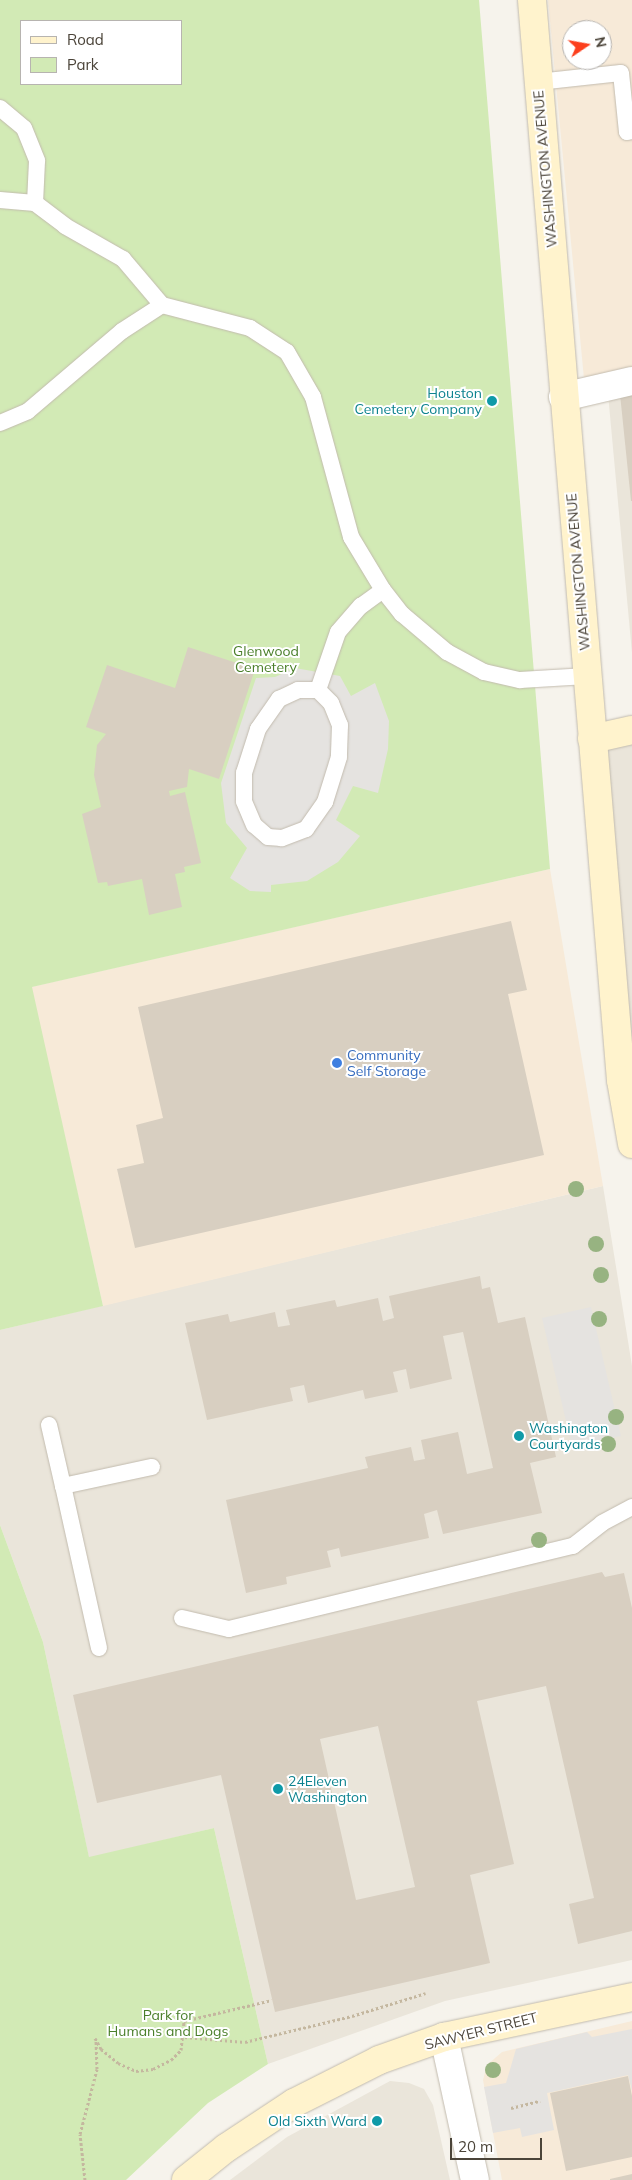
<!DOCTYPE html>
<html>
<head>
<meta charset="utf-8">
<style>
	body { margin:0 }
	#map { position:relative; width:632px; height:2180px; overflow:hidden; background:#f6f3ec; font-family:Mulish,sans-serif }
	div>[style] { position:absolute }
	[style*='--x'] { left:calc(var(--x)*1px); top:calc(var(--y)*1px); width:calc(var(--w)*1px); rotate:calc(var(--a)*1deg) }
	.residential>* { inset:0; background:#eae5da }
	.commercial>* { inset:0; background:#f7ead8 }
	.green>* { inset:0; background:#d2eab5 }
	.parking>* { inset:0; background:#e5e3e0 }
	.building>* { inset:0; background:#d8cfc1 }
	.path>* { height:3px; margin-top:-1.5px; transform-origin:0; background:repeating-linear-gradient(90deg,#c4b79f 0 2.5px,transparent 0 5px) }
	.roads { filter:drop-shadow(0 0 1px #c2bbae) drop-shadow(0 0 1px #c2bbae) }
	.lane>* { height:16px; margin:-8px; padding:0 8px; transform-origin:8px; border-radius:8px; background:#fff }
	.street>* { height:28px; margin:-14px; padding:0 14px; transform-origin:14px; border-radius:14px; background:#fff }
	.secondary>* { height:28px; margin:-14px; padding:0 14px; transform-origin:14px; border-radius:14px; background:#fff3cd }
	.trees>* { width:16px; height:16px; margin:-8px; border-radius:50%; background:#97b381 }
	.dots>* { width:14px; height:14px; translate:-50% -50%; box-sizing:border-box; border:2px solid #fff; border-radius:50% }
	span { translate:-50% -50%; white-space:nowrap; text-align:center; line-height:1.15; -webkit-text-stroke:4px #fff; paint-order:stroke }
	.street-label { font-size:14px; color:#4b4439 }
	.culture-label { font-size:14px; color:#0d838f }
	.right { translate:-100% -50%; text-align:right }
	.left { translate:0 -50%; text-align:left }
	.park-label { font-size:14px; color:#4a7f2a }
	.shop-label { font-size:14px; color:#366cbe }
	.legend { position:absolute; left:20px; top:20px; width:162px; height:65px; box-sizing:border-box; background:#fff; border:1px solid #b7b4b0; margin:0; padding:6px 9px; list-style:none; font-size:15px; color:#4b4439 }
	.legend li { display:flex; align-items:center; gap:10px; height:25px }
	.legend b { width:25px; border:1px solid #b7b4b0 }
	.north { position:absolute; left:562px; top:20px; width:50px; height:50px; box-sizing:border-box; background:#fff; border:1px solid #b7b4b0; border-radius:50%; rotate:78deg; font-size:14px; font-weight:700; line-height:20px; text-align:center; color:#4b4439 }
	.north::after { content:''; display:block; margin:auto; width:18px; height:22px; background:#fc3f1d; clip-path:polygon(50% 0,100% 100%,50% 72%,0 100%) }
	.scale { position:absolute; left:450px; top:2138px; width:92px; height:22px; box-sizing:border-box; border:2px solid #4b4439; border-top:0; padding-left:6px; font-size:15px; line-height:18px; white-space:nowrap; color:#4b4439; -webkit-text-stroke:4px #fff; paint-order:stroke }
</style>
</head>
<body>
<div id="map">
	<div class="residential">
		<i style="clip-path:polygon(632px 388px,632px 653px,608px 394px)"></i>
		<i style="clip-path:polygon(632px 730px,632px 1050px,592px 739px)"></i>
		<i style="clip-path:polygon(603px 1186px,632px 1366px,632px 1960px,445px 2001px,268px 2064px,214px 1828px,89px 1858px,43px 1642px,0 1525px,0 1330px)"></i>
		<i style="clip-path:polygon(390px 2081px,409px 2083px,424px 2089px,433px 2105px,450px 2180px,230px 2180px,287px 2137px)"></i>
	</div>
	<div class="commercial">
		<i style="clip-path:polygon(evenodd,548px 0,632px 0,632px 368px,584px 379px,548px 0,572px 30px,602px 30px,602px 60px,572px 60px,572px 30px)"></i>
		<i style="clip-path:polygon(550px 869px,603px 1186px,103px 1306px,31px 987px)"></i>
		<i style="clip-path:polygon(632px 2021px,632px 2180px,502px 2180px,483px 2080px,487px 2065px,502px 2052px)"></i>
	</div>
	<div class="green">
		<i style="clip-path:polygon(evenodd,0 0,479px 0,550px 869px,32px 987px,103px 1306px,0 1330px,0 0,21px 21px,181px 21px,181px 84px,21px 84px,21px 21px)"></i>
		<i style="clip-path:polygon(0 1525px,43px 1642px,89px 1857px,214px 1828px,268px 2064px,208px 2103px,126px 2180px,0 2180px)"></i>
	</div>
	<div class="parking">
		<i style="clip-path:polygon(295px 668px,340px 676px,351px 696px,375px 683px,389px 721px,388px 749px,378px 793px,353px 786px,336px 820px,360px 836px,338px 862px,307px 881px,271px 885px,271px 892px,250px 891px,230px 878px,247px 848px,226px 823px,221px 783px,256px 678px,275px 677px)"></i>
		<i style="clip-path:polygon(591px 1307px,621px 1436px,572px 1447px,542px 1318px)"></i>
		<i style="clip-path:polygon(632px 2029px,632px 2091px,628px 2075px,547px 2093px,554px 2130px,522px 2137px,520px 2128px,493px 2133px,484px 2087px,506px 2083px,516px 2049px,587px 2032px,592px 2037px)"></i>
	</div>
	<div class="building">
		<i style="clip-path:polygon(632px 393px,632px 501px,631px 501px,620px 394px)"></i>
		<i style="clip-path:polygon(188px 647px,255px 669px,219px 779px,189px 769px,187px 787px,169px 791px,170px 796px,185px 792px,201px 863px,184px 867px,185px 872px,175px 874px,182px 907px,149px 915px,142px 879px,108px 886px,107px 882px,98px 883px,82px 814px,101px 807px,94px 775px,97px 745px,106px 734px,86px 727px,107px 665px,175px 688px)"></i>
		<i style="clip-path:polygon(511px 921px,527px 990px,508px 994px,544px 1155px,135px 1248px,117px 1169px,144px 1163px,136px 1125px,163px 1118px,138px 1007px)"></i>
		<i style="clip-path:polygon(480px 1276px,482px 1289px,490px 1287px,498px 1323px,525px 1317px,556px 1457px,530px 1463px,542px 1513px,443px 1534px,437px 1510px,424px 1514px,429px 1538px,341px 1557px,339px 1548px,327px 1551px,331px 1567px,286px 1577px,287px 1584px,246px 1593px,226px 1500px,368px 1468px,365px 1457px,411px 1447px,414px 1461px,425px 1459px,421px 1440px,458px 1432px,467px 1474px,493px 1468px,463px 1332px,443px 1336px,452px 1379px,410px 1389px,406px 1369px,393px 1372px,398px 1392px,365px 1399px,363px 1390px,308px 1403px,304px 1385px,290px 1388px,293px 1401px,207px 1420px,185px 1323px,228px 1314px,230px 1322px,275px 1312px,278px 1327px,290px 1325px,286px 1310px,335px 1300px,337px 1307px,378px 1298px,383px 1321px,394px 1318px,389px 1296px)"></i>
		<i style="clip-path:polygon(evenodd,602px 1572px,605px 1577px,624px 1573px,632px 1608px,632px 1931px,578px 1944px,569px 1904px,594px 1898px,546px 1686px,477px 1701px,514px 1864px,470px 1875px,490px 1963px,275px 2012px,221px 1775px,97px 1803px,73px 1695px,602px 1572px,378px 1726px,415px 1887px,356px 1900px,320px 1739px,378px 1726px)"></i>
		<i style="clip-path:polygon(628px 2076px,632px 2096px,632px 2157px,566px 2171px,550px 2093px)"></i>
		<i style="clip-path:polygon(632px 2174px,632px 2180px,610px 2180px,610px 2179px)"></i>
	</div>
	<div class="path">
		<i style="--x:185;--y:2037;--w:60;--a:4.8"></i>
		<i style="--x:245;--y:2042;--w:110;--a:-13.7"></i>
		<i style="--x:352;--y:2016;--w:77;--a:-17.3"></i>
		<i style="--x:95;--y:2038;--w:13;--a:61"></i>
		<i style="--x:101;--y:2049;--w:22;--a:39"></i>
		<i style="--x:118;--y:2063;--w:20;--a:24"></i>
		<i style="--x:136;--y:2071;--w:17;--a:-7"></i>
		<i style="--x:153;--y:2069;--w:20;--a:-27"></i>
		<i style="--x:171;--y:2060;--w:14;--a:-45"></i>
		<i style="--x:181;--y:2050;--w:29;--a:-84"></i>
		<i style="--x:184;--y:2021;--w:90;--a:-13.4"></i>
		<i style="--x:511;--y:2108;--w:30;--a:-14"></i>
		<i style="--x:85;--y:2180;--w:46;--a:-96.2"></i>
		<i style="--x:80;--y:2134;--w:67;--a:-75.3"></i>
		<i style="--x:97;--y:2069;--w:28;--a:-92"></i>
	</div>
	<div class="roads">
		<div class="lane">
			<i style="--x:538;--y:82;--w:83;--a:-6.2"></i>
			<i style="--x:621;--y:73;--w:59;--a:84.2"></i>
			<i style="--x:627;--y:132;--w:5;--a:-11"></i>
			<i style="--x:0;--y:108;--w:31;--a:40"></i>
			<i style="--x:24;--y:128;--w:35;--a:68"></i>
			<i style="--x:37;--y:161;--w:42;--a:92.7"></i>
			<i style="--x:0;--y:200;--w:35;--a:5"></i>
			<i style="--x:35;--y:203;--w:38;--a:37"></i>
			<i style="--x:65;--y:226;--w:67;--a:29.6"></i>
			<i style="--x:123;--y:259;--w:60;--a:49.7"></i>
			<i style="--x:0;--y:423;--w:30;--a:-23"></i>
			<i style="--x:28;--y:411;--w:123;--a:-40.4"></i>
			<i style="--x:122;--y:331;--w:48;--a:-33"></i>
			<i style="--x:162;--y:305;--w:91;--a:14.6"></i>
			<i style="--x:250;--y:328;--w:44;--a:33"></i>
			<i style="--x:287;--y:352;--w:52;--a:60"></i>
			<i style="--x:313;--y:397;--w:145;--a:74.8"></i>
			<i style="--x:351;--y:537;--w:62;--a:58.9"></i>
			<i style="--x:383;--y:590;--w:31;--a:52"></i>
			<i style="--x:402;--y:614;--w:59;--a:40.2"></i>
			<i style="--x:447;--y:652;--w:42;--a:28.4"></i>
			<i style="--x:484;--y:672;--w:37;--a:13"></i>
			<i style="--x:520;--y:680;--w:67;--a:-3.4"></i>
			<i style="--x:318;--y:690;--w:18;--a:45"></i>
			<i style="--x:331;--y:703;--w:24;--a:68"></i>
			<i style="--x:340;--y:725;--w:32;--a:92"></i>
			<i style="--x:339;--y:757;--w:47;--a:107.3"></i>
			<i style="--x:325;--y:802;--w:33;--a:125"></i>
			<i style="--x:306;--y:829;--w:26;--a:159"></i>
			<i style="--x:282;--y:838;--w:14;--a:-176"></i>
			<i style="--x:268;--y:837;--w:18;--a:-139"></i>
			<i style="--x:254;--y:825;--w:26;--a:-113"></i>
			<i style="--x:244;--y:801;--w:28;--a:-90"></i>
			<i style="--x:244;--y:773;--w:46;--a:-72.3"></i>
			<i style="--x:258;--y:729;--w:37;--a:-55"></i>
			<i style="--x:279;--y:699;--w:21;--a:-25"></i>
			<i style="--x:298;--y:690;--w:20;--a:0"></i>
			<i style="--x:318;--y:690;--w:61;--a:-71"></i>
			<i style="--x:338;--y:632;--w:35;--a:-49"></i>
			<i style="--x:361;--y:606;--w:27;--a:-36"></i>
			<i style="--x:49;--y:1425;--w:63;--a:77.1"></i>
			<i style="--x:182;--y:1618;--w:48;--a:13.2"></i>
			<i style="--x:229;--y:1629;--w:354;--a:-13.6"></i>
			<i style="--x:573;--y:1546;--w:37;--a:-38"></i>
			<i style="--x:602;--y:1523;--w:34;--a:-28"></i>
			<i style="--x:99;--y:1648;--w:166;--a:-102.5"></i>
			<i style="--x:63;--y:1486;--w:91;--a:-12.1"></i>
		</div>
		<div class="street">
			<i style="--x:563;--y:397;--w:71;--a:-13.1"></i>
			<i style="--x:444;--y:2037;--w:146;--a:77.8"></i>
		</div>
		<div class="secondary">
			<i style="--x:532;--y:0;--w:1084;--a:85.29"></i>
			<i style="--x:621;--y:1080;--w:65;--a:80.2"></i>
			<i style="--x:592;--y:739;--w:41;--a:-12.7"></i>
			<i style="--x:186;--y:2180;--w:51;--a:-38.7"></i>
			<i style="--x:226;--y:2148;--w:82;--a:-33.5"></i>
			<i style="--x:294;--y:2103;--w:95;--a:-26.8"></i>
			<i style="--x:379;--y:2060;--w:69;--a:-19.5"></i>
			<i style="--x:444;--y:2037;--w:192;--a:-12"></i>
		</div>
	</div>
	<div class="trees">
		<i style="left:576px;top:1189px"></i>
		<i style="left:596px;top:1244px"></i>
		<i style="left:601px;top:1275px"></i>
		<i style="left:599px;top:1319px"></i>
		<i style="left:616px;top:1417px"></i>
		<i style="left:608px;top:1444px"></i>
		<i style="left:539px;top:1540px"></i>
		<i style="left:493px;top:2070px"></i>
	</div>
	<div class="dots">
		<i style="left:492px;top:401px;background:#0f9aa8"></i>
		<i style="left:337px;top:1063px;background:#3f7fe0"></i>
		<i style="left:519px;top:1436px;background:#0f9aa8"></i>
		<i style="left:278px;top:1789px;background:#0f9aa8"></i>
		<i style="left:377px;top:2121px;background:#0f9aa8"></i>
	</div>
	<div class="street-label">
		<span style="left:545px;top:169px;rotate:-95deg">WASHINGTON AVENUE</span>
		<span style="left:578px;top:572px;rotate:-95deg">WASHINGTON AVENUE</span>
		<span style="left:481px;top:2031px;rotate:-14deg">SAWYER STREET</span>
	</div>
	<div class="culture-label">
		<span class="right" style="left:482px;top:401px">Houston<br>Cemetery Company</span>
		<span class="left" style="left:529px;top:1436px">Washington<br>Courtyards</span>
		<span class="left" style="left:288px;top:1789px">24Eleven<br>Washington</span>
		<span class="right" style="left:367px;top:2121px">Old Sixth Ward</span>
	</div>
	<div class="park-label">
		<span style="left:266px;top:659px">Glenwood<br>Cemetery</span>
		<span style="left:168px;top:2023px">Park for<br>Humans and Dogs</span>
	</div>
	<div class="shop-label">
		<span class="left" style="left:347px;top:1063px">Community<br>Self Storage</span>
	</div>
	<ul class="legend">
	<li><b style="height:6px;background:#fff3cd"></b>Road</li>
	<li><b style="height:14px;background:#d2eab5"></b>Park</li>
	</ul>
	<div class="north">N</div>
	<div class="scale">20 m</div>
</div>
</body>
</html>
